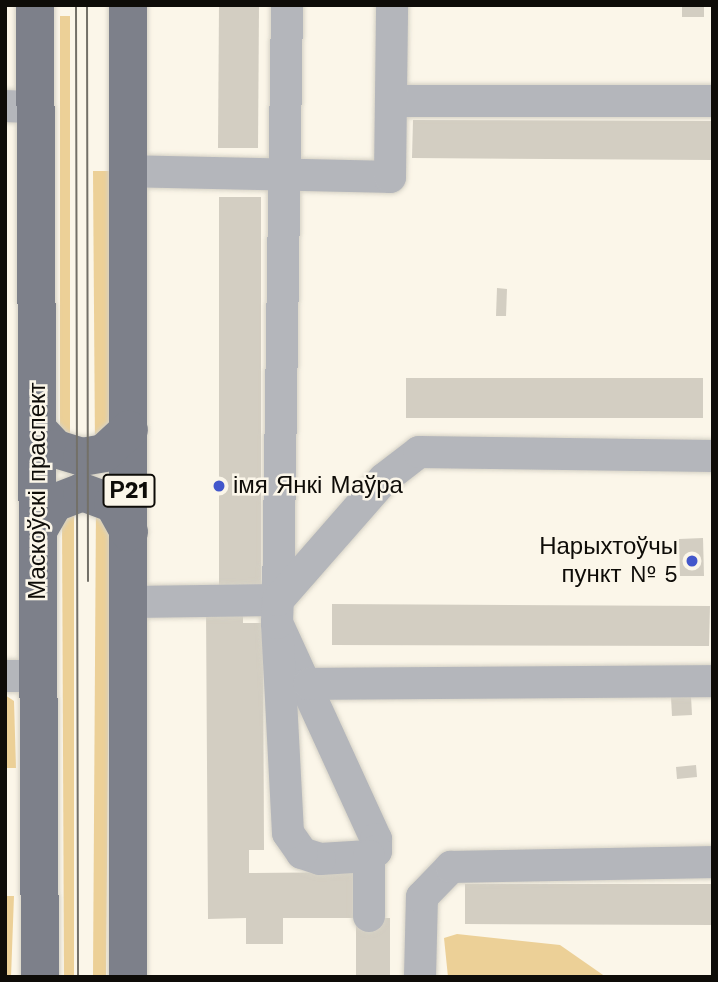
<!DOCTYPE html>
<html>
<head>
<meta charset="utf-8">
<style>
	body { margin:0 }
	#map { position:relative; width:718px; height:982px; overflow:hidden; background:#fbf6e9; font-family:"Work Sans",sans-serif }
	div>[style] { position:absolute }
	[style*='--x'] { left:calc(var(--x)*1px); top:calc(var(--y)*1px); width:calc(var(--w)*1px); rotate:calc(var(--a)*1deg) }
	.green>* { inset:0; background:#ecd097 }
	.building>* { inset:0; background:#d3cec2 }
	.roads { filter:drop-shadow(0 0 2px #d5d1c5) drop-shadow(0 0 2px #d5d1c5) }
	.minor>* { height:32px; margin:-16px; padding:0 16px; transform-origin:16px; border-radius:16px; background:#b4b6bb }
	.major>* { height:38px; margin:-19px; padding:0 19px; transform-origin:19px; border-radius:19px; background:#7d808a }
	.tram>* { height:2px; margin:-1px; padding:0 1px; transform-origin:1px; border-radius:1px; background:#737068 }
	.dots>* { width:19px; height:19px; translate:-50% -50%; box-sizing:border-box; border:4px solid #fbf6e9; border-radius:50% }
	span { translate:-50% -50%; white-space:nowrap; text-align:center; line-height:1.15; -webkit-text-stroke:5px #fbf6e9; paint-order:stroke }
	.shield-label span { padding:2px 5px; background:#fbf6e9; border:2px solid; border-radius:5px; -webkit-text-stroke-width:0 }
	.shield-label { font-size:23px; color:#0e0c08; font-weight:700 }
	.poi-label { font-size:24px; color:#0e0c08 }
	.left { translate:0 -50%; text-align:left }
	.right { translate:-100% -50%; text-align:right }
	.street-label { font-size:24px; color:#0e0c08 }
	.frame { position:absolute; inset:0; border:7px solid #0e0c08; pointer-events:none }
</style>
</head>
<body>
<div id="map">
	<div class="green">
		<i style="clip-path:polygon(60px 16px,70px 16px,70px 445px,60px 433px)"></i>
		<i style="clip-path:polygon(93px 171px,109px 171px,109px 430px,95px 446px)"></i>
		<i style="clip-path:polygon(96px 504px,110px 530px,106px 977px,93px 977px)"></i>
		<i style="clip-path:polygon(74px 506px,74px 977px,64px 977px,62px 518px)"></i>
		<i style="clip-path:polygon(5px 695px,14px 701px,16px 768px,5px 768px)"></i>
		<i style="clip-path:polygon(5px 896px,14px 896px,11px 977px,5px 977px)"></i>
		<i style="clip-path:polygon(457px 934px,560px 945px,606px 977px,448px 977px,444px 938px)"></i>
	</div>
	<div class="building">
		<i style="clip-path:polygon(219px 5px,259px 5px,258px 148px,218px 148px)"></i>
		<i style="clip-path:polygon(682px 5px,704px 5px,704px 17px,682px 17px)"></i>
		<i style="clip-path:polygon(413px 120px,711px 121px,711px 160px,412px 158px)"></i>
		<i style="clip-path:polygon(219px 197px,261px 197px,261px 586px,219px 586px)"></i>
		<i style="clip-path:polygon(497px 288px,507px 289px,506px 316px,496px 316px)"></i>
		<i style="clip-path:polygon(406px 378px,703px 378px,703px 418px,406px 418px)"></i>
		<i style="clip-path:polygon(703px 538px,704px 576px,680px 576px,679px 539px)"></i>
		<i style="clip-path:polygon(332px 604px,710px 606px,709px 646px,332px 645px)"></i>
		<i style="clip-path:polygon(206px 610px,243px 610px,243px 623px,263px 623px,264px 850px,249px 850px,249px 873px,356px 872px,356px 918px,283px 918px,283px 944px,246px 944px,246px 918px,208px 919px)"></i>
		<i style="clip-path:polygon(691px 696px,692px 715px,672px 716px,671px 697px)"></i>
		<i style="clip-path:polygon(696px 765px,697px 777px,677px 779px,676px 767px)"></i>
		<i style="clip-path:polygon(465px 884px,713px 884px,713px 925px,465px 924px)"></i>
		<i style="clip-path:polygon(356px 918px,390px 918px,390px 977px,356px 977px)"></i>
	</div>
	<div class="roads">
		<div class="minor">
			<i style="--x:392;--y:101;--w:321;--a:0"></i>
			<i style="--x:5;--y:106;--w:31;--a:2"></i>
			<i style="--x:127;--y:171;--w:263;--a:1.3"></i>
			<i style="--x:390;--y:177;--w:172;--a:-89.3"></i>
			<i style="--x:129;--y:602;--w:149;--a:-0.8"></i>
			<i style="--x:278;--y:600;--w:595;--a:-89.13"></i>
			<i style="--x:277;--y:623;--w:238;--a:65.4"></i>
			<i style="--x:376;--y:839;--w:12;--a:90"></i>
			<i style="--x:376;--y:851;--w:9;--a:144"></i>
			<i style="--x:369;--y:856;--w:49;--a:176.5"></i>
			<i style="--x:320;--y:859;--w:19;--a:-162"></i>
			<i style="--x:302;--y:853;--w:24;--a:-125"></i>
			<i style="--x:288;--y:833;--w:210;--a:-93"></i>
			<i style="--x:277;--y:623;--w:23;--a:-88"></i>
			<i style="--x:278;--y:600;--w:161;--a:-48.8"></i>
			<i style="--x:384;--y:479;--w:44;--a:-37.6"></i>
			<i style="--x:419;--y:452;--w:294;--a:0.8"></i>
			<i style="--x:5;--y:676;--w:34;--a:0"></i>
			<i style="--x:309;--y:684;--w:404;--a:-0.4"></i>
			<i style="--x:369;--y:856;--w:60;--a:90"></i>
			<i style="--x:420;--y:977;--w:80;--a:-88.6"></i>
			<i style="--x:422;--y:897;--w:42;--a:-46"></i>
			<i style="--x:451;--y:867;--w:262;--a:-1.1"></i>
		</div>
		<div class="major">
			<i style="--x:35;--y:5;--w:972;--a:89.71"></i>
			<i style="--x:128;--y:5;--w:972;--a:90"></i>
			<i style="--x:38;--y:430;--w:26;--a:47"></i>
			<i style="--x:56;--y:449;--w:27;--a:17"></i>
			<i style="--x:82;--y:457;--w:22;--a:-10"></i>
			<i style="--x:104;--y:453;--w:34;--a:-43"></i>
			<i style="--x:39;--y:529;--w:30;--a:-60"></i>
			<i style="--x:54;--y:503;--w:30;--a:-21"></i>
			<i style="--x:82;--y:492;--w:33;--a:20"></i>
			<i style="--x:113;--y:503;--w:33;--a:61"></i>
		</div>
	</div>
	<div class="tram">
		<i style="--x:76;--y:5;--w:972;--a:89.88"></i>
		<i style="--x:87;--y:5;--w:576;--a:89.9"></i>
	</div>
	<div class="dots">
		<i style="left:219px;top:486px;background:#4357cb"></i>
		<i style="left:692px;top:561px;background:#4357cb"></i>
	</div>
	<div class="shield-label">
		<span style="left:129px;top:491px">Р21</span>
	</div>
	<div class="poi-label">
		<span class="left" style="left:233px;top:486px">імя Янкі Маўра</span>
		<span class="right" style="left:678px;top:561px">Нарыхтоўчы<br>пункт № 5</span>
	</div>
	<div class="street-label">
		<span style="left:38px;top:491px;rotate:-90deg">Маскоўскі праспект</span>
	</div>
	<div class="frame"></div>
</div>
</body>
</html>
